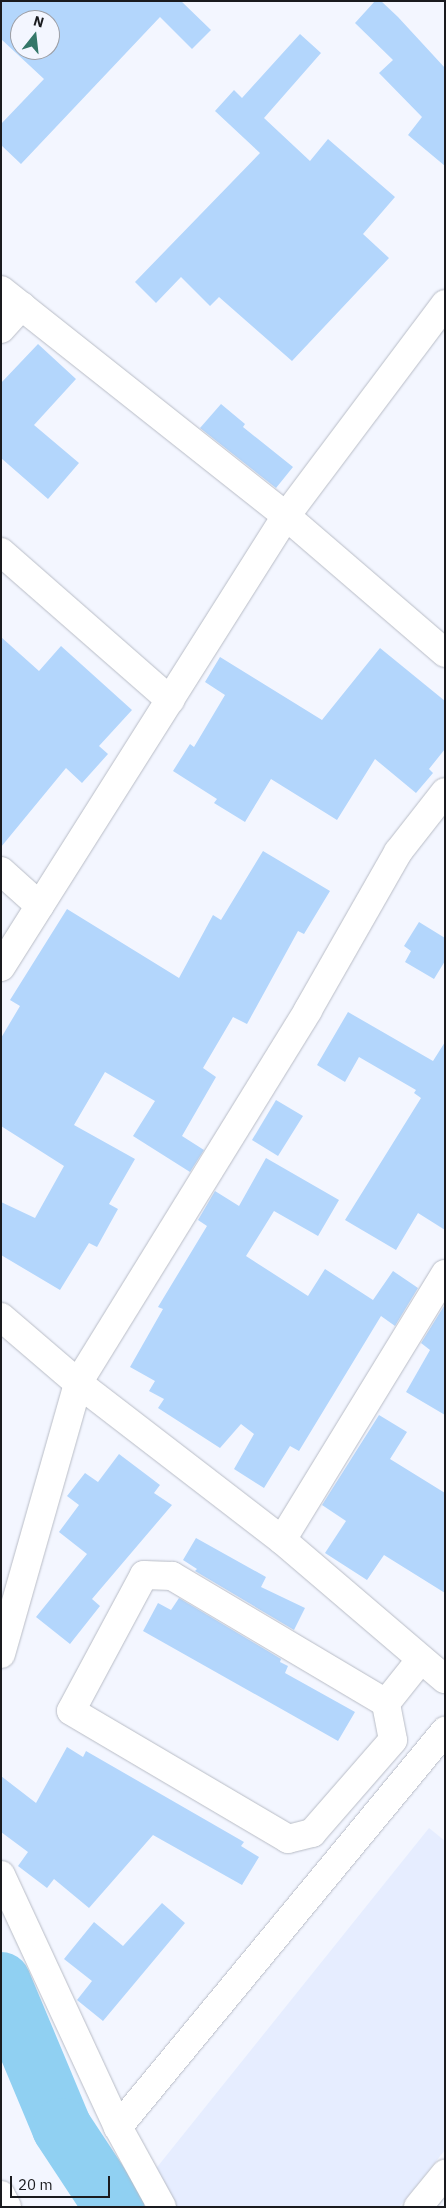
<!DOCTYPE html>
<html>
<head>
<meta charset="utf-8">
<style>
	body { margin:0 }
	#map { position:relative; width:446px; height:2208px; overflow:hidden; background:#f3f6ff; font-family:"IBM Plex Sans",sans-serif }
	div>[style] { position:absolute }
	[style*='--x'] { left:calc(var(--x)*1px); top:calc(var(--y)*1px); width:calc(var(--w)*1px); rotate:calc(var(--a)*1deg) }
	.built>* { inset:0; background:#e6edff }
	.river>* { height:60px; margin:-30px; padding:0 30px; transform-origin:30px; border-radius:30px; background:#90d0f2 }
	.building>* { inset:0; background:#b3d6fc }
	.roads { filter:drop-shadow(0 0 1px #b8bcc6) drop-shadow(0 0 1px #b8bcc6) }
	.minor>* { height:28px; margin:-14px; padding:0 14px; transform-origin:14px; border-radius:14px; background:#fff }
	.major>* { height:28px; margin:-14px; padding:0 14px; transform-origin:14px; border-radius:14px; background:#fff }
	span { translate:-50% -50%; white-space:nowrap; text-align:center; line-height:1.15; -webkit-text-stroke:4px #f3f6ff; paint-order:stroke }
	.frame { position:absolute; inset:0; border:2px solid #1a1b1f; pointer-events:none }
	.north { position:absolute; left:10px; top:10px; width:50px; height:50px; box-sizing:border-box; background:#f3f6ff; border:1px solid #9c9ea5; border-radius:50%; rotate:16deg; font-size:14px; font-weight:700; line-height:20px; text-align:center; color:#1a1b1f }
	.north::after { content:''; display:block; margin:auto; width:18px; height:22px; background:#347769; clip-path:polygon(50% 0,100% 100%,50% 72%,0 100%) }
	.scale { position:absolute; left:10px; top:2176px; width:100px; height:22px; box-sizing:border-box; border:2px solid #1a1b1f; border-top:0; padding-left:6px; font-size:15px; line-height:18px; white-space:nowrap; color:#1a1b1f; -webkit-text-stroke:4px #f3f6ff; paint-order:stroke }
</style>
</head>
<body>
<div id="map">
	<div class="built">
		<i style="clip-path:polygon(429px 1828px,445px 1841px,445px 2150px,399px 2207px,176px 2207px,154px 2171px)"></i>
	</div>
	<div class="river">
		<i style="--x:1;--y:1982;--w:158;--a:67.3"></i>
		<i style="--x:62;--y:2128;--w:95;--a:56.6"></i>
	</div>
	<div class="building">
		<i style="clip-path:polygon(evenodd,1px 1px,181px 1px,211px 30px,192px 49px,160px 17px,21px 164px,1px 145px,1px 124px,44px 79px,1px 39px,1px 1px,20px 20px,50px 20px,50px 50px,20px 50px,20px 20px)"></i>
		<i style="clip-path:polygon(375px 1px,381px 1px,398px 17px,445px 68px,445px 166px,408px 135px,422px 117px,379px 73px,393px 60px,355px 23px)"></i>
		<i style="clip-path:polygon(300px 34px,321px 53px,264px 118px,310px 161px,328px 139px,395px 197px,363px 234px,389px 258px,292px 361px,219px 297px,210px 306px,181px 277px,156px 303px,135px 282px,260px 153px,215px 111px,234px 90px,242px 98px)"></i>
		<i style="clip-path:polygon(38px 344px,76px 379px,34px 425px,79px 463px,48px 499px,1px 458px,1px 383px)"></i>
		<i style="clip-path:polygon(221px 404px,245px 424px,243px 427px,293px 467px,276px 488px,200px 428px)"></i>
		<i style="clip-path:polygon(1px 637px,39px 671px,61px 646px,132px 710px,99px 746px,108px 754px,82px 783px,66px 768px,1px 847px)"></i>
		<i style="clip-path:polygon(380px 648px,445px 701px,445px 749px,429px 769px,433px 773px,416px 793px,375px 759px,337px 820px,271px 779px,245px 822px,214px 803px,217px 799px,173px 771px,190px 744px,194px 747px,225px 695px,205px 682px,220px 657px,322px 720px)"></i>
		<i style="clip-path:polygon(263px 851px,330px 891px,304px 934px,298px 931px,247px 1024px,233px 1017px,203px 1068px,216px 1077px,182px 1136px,204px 1150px,190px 1172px,133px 1136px,155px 1101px,105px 1072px,74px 1125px,135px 1159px,109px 1204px,118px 1209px,97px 1247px,89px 1243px,60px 1290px,1px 1255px,1px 1202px,35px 1218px,64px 1166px,1px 1126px,1px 1038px,20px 1006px,10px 1000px,67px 909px,179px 978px,213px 915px,221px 920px)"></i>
		<i style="clip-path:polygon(419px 922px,445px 938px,445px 961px,434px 979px,405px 962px,411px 951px,404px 946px)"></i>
		<i style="clip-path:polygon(348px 1012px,433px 1061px,445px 1042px,445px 1230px,418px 1213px,396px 1250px,345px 1220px,421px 1098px,414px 1093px,416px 1090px,359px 1057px,345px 1082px,317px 1065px)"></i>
		<i style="clip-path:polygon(276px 1100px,303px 1116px,278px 1156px,252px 1140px)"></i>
		<i style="clip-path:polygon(266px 1158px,339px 1200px,318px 1236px,274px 1211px,246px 1256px,308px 1296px,325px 1269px,373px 1300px,393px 1271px,418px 1288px,395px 1326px,381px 1316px,299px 1451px,290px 1446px,264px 1488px,234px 1469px,254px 1434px,241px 1424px,220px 1448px,158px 1408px,164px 1399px,149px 1391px,155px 1381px,130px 1367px,163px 1309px,158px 1307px,207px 1226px,198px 1220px,215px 1191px,239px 1206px)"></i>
		<i style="clip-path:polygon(444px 1306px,445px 1306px,445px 1415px,406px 1392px,430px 1350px,421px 1343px)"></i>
		<i style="clip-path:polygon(379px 1415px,407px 1432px,390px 1459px,445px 1493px,445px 1593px,384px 1555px,367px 1580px,325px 1553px,346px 1521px,322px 1505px)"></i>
		<i style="clip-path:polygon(119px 1454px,160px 1485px,154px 1493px,172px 1505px,92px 1599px,100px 1606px,70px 1644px,36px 1617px,87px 1554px,59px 1532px,79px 1505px,67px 1496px,85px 1473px,98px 1482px)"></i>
		<i style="clip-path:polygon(196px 1538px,266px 1577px,261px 1587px,305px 1608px,294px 1630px,195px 1571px,197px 1569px,183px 1560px)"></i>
		<i style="clip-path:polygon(179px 1598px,281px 1659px,280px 1662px,288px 1666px,285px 1673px,355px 1712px,338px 1741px,143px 1631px,158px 1603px,171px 1610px)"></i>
		<i style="clip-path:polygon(67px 1747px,83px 1757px,86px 1751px,244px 1842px,241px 1846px,259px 1857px,242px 1885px,153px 1835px,89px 1908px,54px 1879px,47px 1888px,18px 1866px,28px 1852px,1px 1832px,1px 1776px,36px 1803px)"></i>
		<i style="clip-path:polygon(162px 1903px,185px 1923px,103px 2021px,77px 2000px,92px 1981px,64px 1959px,94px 1922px,123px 1946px)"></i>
	</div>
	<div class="roads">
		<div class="minor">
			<i style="--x:1;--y:290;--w:364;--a:38.4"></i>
			<i style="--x:286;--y:516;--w:210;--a:40.7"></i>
			<i style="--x:1;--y:329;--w:31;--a:-48"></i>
			<i style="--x:1;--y:552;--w:225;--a:41.2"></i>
			<i style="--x:1;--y:871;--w:52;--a:41.9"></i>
			<i style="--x:1;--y:967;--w:534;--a:-57.71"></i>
			<i style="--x:286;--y:516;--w:265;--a:-53.1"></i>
			<i style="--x:1;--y:1317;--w:101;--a:40.6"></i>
			<i style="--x:78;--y:1383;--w:257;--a:37.6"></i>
			<i style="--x:282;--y:1540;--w:214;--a:40.5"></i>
			<i style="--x:282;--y:1540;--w:312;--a:-58.5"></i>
			<i style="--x:1;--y:1654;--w:282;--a:-74.1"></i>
			<i style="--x:78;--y:1383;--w:438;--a:-58.3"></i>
			<i style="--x:308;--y:1010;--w:182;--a:-60.3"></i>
			<i style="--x:398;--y:852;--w:76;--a:-51.9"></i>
			<i style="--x:386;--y:1703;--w:249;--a:-149.3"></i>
			<i style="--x:172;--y:1576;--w:28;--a:-178"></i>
			<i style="--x:144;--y:1575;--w:154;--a:118.2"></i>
			<i style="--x:71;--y:1711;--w:252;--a:30.5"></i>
			<i style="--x:288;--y:1839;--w:25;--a:-14"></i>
			<i style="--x:312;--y:1833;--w:123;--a:-48.9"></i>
			<i style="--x:393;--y:1740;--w:38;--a:-101"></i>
			<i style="--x:386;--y:1703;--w:56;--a:-51.5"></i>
			<i style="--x:1;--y:1875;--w:278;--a:65.1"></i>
			<i style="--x:118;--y:2127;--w:91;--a:61.2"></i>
			<i style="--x:118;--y:2127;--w:514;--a:-50.45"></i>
			<i style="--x:418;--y:2207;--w:43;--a:-50.7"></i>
		</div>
		<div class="major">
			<i style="--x:1;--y:2195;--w:13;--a:63"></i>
		</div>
	</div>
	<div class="frame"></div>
	<div class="north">N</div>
	<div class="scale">20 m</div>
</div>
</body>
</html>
